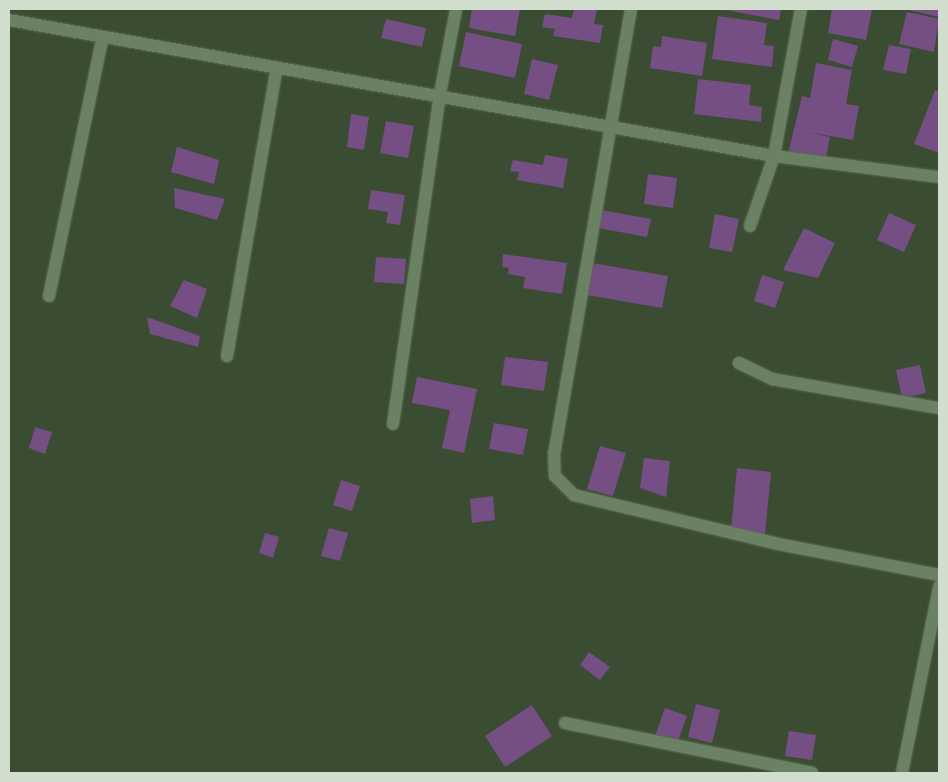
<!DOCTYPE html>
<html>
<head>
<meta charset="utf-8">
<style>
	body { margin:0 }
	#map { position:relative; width:948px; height:782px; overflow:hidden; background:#3a4d32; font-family:Lora,serif }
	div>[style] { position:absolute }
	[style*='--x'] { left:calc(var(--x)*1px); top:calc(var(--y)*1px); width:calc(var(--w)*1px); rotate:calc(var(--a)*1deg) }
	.building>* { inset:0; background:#754e83 }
	.roads { filter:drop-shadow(0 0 1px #596953) drop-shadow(0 0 1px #596953) }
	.minor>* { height:12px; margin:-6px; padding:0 6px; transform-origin:6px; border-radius:6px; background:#6b8163 }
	span { translate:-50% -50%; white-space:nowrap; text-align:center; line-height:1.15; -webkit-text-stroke:4.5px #2f4227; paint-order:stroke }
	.frame { position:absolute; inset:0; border:10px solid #d1ddcd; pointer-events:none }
</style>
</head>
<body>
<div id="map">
	<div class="building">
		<i style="clip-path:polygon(472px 9px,520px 9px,515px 36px,469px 28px)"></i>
		<i style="clip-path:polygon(574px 9px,597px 9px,594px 24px,603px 25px,600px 43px,553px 36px,555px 29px,542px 27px,545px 14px,572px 18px)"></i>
		<i style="clip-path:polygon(721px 9px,781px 9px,779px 20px)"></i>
		<i style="clip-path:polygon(832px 9px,872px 9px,866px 40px,828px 33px)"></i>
		<i style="clip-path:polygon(909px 9px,939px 9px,939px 17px,909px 10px)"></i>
		<i style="clip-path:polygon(907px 12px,939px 19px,934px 52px,899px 44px)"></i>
		<i style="clip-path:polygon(718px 16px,767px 23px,764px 45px,774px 46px,772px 67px,712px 59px)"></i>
		<i style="clip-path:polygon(386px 19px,426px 28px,422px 47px,381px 38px)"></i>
		<i style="clip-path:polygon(466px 32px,522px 44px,515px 78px,459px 66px)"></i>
		<i style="clip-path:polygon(662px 36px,707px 43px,702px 76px,650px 68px,653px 46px,661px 47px)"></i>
		<i style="clip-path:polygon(833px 39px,858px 46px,852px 67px,828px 60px)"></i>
		<i style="clip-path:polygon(889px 45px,911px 49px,906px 74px,883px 70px)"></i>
		<i style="clip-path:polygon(532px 59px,558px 65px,549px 100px,524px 94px)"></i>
		<i style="clip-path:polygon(816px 63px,852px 70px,846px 104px,859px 106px,853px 140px,808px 132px,830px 137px,825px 162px,788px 154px,802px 96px,810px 98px)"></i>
		<i style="clip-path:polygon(698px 79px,751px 85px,749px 105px,762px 107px,761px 122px,694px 114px)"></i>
		<i style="clip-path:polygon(935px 90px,939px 92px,939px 153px,914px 144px)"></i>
		<i style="clip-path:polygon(351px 114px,369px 117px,364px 150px,347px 147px)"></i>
		<i style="clip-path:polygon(386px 121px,414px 126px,408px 158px,380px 153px)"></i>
		<i style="clip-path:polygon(177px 147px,219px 160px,214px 184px,171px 172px)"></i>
		<i style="clip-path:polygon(545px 155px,568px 159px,563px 188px,517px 180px,519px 172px,510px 171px,513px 160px,543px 165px)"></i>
		<i style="clip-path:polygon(648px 174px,677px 178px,673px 208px,644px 204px)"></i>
		<i style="clip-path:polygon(174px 188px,225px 199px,217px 220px,175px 208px)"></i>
		<i style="clip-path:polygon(371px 190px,405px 195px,400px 225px,386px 223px,388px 212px,368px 209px)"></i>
		<i style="clip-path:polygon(601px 210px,651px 219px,647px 237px,598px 228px)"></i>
		<i style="clip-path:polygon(889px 213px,916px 225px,904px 252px,877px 240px)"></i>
		<i style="clip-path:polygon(715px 214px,739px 219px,732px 252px,709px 248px)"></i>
		<i style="clip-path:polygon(804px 228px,835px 243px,818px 278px,783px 270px)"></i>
		<i style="clip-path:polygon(503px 254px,567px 263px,562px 294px,523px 288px,525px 277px,508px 274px,509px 268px,502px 267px)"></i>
		<i style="clip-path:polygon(376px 257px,406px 259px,404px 284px,374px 282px)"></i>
		<i style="clip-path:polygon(592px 263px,668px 276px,662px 308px,587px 295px)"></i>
		<i style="clip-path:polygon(762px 275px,784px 282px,775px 308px,754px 301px)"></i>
		<i style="clip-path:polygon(184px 280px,207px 289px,197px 318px,170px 306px)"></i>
		<i style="clip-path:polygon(147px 317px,200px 336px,198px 347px,150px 334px)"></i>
		<i style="clip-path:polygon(505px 357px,548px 362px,544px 391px,501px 385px)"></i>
		<i style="clip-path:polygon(920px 365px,926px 393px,902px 398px,896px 370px)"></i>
		<i style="clip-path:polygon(417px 377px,477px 389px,464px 453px,442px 448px,450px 410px,412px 403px)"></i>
		<i style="clip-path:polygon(494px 423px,528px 429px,523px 455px,489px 449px)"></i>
		<i style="clip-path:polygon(35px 427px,52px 432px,45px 454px,29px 448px)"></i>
		<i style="clip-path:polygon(600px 446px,626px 453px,613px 496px,587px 489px)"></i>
		<i style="clip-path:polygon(644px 458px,670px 461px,666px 497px,640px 488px)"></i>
		<i style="clip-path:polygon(737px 468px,771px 472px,765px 534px,731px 530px)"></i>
		<i style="clip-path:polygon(341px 480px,360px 486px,352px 511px,333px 505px)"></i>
		<i style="clip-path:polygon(493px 496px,495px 520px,472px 523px,470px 499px)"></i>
		<i style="clip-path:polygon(329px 528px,348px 533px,340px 561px,321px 556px)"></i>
		<i style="clip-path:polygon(265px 533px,279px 537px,273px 558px,259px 553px)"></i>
		<i style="clip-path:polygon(589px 652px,610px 667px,600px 680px,580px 665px)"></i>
		<i style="clip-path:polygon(696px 704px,720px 710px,712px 743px,688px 737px)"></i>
		<i style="clip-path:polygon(532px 705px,552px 736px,505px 767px,485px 736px)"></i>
		<i style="clip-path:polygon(665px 708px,687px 716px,677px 744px,655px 736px)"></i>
		<i style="clip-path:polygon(789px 731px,816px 735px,812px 760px,785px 756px)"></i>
	</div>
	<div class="roads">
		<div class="minor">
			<i style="--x:631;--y:9;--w:451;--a:99.8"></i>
			<i style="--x:554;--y:453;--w:23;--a:88"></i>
			<i style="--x:555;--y:476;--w:27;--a:45"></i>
			<i style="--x:574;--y:495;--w:210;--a:13.5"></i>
			<i style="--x:778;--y:544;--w:164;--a:10.9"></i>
			<i style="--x:9;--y:20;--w:777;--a:10.08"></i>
			<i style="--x:774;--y:156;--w:166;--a:7.3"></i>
			<i style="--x:750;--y:226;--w:74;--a:-71.1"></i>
			<i style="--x:774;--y:156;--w:149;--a:-79.6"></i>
			<i style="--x:49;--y:296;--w:262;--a:-78.3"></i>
			<i style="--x:227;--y:356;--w:292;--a:-80.2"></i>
			<i style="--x:739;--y:363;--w:37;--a:26"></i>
			<i style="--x:772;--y:379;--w:169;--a:9.9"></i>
			<i style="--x:393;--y:424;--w:333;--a:-81.9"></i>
			<i style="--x:440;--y:94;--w:86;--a:-79.3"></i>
			<i style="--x:565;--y:723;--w:252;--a:11.4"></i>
			<i style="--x:902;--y:773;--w:190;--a:-78.7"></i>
		</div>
	</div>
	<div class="frame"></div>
</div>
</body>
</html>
